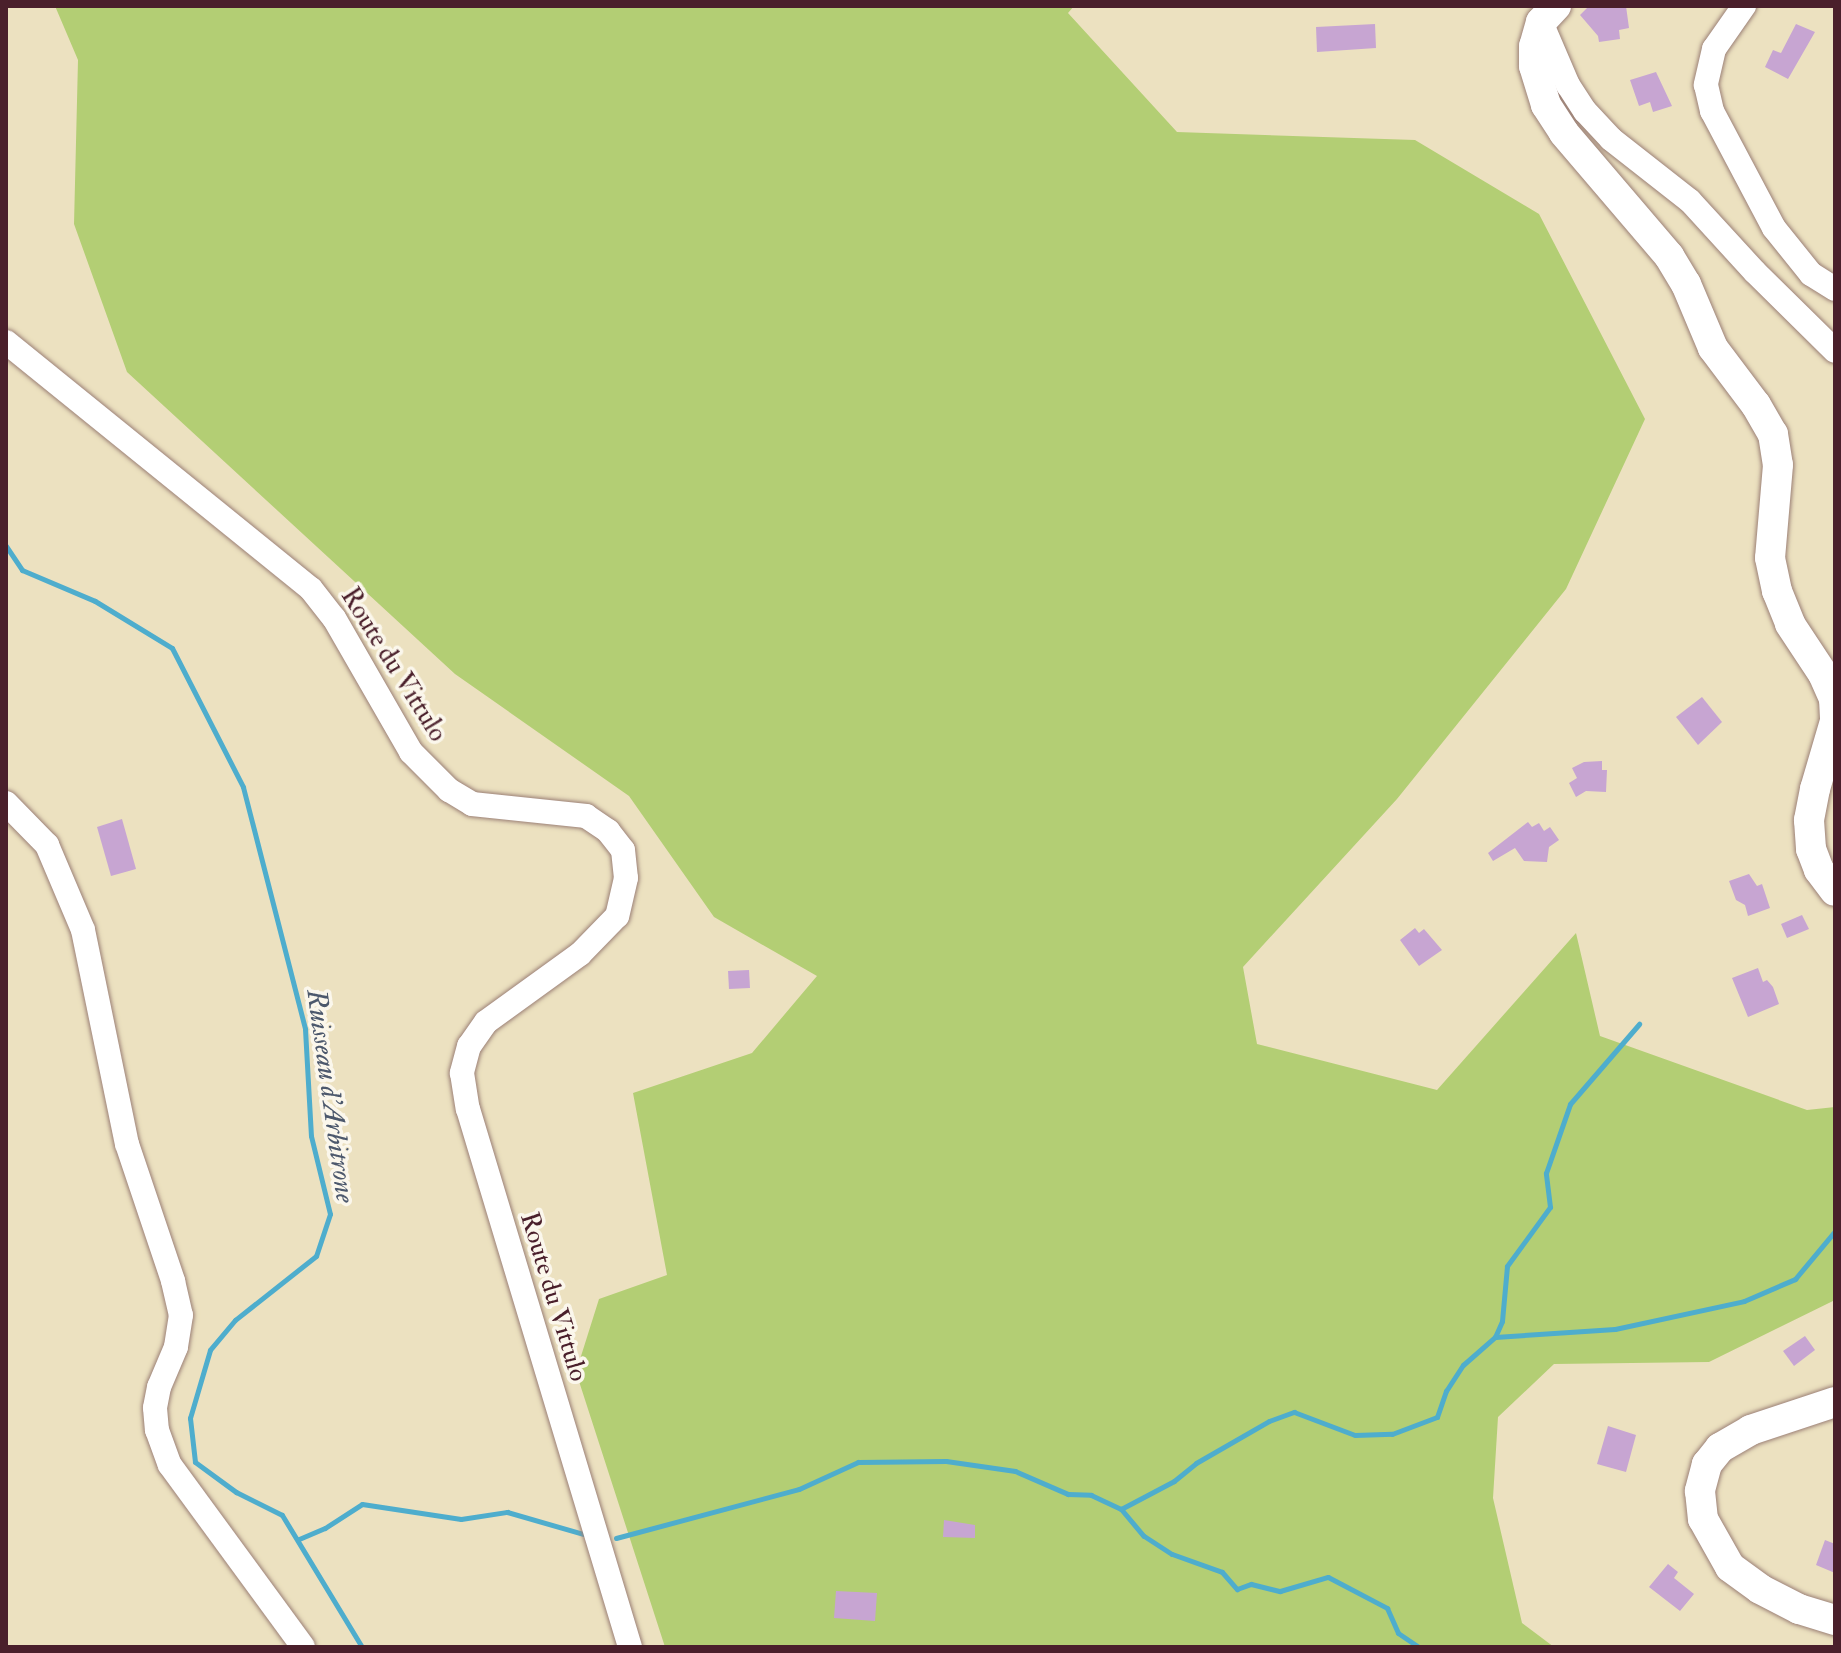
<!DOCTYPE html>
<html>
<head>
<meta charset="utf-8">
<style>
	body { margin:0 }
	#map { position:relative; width:1841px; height:1653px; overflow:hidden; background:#ece1c0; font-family:"IM FELL Double Pica",serif }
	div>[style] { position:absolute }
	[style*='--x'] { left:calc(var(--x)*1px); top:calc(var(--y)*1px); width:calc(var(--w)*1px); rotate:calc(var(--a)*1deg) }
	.green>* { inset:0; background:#b3ce74 }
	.stream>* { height:5px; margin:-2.5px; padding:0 2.5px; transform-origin:2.5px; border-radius:2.5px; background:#4eadcd }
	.building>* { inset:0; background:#c7a5d2 }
	.roads { filter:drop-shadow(0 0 2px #9b8076) drop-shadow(0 0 2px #9b8076) }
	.minor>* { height:24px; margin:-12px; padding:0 12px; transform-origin:12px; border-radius:12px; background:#fff }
	.major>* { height:30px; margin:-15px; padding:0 15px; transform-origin:15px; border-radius:15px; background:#fff }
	span { translate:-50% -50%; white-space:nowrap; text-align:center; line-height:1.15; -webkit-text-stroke:7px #fbf7ec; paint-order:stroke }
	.street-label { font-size:26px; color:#4a1f2b }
	.water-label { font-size:28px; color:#4c586c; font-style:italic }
	.frame { position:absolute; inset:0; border:8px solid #4a1f2b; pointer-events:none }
</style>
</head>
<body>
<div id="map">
	<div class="green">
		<i style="clip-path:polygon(55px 6px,1074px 6px,1068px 13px,1177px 132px,1415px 140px,1539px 214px,1645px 419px,1566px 589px,1397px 799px,1243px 967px,1257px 1044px,1437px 1090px,1576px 933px,1600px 1036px,1807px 1110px,1835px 1107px,1835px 1300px,1709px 1362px,1554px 1364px,1498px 1417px,1493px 1498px,1522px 1623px,1554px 1647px,665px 1647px,576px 1372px,599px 1299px,667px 1275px,633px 1093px,752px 1053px,817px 976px,714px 917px,629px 796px,455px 674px,127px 372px,74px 224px,78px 60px)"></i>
	</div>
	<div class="stream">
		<i style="--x:6;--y:546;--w:29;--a:56"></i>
		<i style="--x:22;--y:570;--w:79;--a:23"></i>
		<i style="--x:95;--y:601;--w:90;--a:31.4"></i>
		<i style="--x:172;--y:648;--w:156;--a:62.9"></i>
		<i style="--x:243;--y:787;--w:250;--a:75.6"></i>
		<i style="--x:305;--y:1029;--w:107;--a:86.8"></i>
		<i style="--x:311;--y:1136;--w:80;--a:76.3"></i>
		<i style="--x:330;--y:1214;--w:44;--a:108.4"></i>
		<i style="--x:316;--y:1256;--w:103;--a:141.7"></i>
		<i style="--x:235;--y:1320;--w:39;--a:130"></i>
		<i style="--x:210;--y:1350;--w:71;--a:106.4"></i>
		<i style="--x:190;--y:1418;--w:44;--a:83.5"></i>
		<i style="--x:195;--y:1462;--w:51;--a:36.2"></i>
		<i style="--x:236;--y:1492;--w:51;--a:26.6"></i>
		<i style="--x:282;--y:1515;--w:154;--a:58.8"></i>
		<i style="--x:1495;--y:1337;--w:120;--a:-3.8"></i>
		<i style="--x:1615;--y:1329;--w:132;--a:-12.2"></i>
		<i style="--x:1744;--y:1301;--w:56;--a:-23.3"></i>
		<i style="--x:1795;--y:1279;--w:62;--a:-50.2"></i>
		<i style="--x:1121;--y:1509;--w:35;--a:50"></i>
		<i style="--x:1144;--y:1536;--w:33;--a:33"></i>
		<i style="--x:1172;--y:1554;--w:53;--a:19.8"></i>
		<i style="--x:1222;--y:1572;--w:23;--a:49"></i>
		<i style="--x:1237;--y:1589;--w:15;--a:-20"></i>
		<i style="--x:1251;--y:1584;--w:30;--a:14"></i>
		<i style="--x:1280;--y:1591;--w:50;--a:-16.3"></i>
		<i style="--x:1328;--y:1577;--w:67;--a:27.7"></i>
		<i style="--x:1387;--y:1608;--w:27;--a:66"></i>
		<i style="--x:1398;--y:1633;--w:25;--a:34"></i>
		<i style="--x:616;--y:1538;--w:189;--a:-15"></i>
		<i style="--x:799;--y:1489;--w:65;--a:-24.6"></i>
		<i style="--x:858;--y:1462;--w:88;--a:-0.7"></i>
		<i style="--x:946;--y:1461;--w:70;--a:8.2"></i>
		<i style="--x:1015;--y:1471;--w:58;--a:23.5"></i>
		<i style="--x:1068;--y:1494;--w:23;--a:2"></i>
		<i style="--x:1091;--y:1495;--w:33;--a:25"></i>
		<i style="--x:1121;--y:1509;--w:60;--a:-27.8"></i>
		<i style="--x:1174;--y:1481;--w:28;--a:-39"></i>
		<i style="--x:1196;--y:1463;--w:84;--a:-29.9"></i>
		<i style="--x:1269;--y:1421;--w:27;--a:-20"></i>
		<i style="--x:1294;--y:1412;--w:65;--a:20.7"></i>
		<i style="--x:1355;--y:1435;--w:37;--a:-2"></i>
		<i style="--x:1392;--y:1434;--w:48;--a:-20.7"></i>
		<i style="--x:1437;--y:1417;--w:28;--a:-71"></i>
		<i style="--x:1446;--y:1391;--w:31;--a:-57"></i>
		<i style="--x:1463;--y:1365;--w:43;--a:-41.2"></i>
		<i style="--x:1495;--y:1337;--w:17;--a:-66"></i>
		<i style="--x:1502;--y:1321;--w:55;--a:-84.8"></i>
		<i style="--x:1507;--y:1266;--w:73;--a:-53.9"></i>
		<i style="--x:1550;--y:1207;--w:34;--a:-97"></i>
		<i style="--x:1546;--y:1173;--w:73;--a:-70.8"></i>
		<i style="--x:1570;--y:1104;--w:106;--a:-49.2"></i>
		<i style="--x:299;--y:1539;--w:28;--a:-23"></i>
		<i style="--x:325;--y:1528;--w:44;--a:-33"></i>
		<i style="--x:362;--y:1504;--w:100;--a:8.6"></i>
		<i style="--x:461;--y:1519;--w:47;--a:-8.7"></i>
		<i style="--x:507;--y:1512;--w:79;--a:16.1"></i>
	</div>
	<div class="building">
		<i style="clip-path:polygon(1589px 6px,1626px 6px,1629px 28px,1619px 30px,1620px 39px,1599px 42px,1598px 36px,1580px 15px)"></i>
		<i style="clip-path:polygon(1375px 24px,1376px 48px,1317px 52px,1316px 27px)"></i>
		<i style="clip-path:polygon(1796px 24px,1815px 32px,1788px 79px,1765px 67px,1773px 50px,1781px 53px)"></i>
		<i style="clip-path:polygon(1656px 72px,1672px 106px,1653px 112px,1650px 102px,1639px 106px,1630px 80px)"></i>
		<i style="clip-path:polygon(1702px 697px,1722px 722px,1698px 745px,1676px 717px)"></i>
		<i style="clip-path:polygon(1602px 761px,1602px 770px,1607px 770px,1606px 792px,1586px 791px,1576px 797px,1569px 783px,1577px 778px,1572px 768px,1584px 762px)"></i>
		<i style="clip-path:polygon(122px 819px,136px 869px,111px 876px,97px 827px)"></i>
		<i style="clip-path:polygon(1528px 822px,1532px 827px,1539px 823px,1544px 831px,1550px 827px,1559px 840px,1549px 847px,1547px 862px,1524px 861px,1515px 848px,1493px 861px,1488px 853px)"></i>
		<i style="clip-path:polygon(1749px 874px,1757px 886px,1762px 884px,1770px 908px,1748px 916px,1745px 905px,1736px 900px,1729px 881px)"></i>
		<i style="clip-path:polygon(1802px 915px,1809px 929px,1787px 938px,1781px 924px)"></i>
		<i style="clip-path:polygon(1415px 928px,1419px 933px,1424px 929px,1442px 950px,1419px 966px,1400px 940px)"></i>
		<i style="clip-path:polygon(1758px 968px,1763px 982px,1767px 980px,1773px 987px,1779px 1004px,1748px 1017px,1732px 978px)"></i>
		<i style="clip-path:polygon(749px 970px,750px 988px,729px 989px,728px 971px)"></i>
		<i style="clip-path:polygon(1805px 1336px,1815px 1350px,1794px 1366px,1783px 1351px)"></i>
		<i style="clip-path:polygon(1608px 1426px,1636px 1435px,1626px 1472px,1597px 1464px)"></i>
		<i style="clip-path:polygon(944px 1520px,975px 1525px,975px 1538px,943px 1537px)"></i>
		<i style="clip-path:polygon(1825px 1540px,1835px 1544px,1835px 1573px,1816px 1565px)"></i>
		<i style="clip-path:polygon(1668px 1564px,1678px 1572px,1674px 1578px,1694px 1594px,1680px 1611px,1649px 1587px)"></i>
		<i style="clip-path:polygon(836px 1591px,877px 1593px,875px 1621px,834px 1618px)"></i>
	</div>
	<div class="roads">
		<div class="minor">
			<i style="--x:1744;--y:6;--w:52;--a:124.9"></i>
			<i style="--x:1714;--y:49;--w:37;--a:103"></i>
			<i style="--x:1706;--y:85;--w:27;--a:77"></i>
			<i style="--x:1712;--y:111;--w:132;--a:62.1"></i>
			<i style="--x:1774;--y:228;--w:59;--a:51.2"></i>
			<i style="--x:1811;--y:274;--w:28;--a:32"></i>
			<i style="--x:1541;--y:22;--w:69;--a:66.8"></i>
			<i style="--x:1568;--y:85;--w:31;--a:57"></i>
			<i style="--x:1585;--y:111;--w:38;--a:47"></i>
			<i style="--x:1611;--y:139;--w:100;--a:38.1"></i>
			<i style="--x:1690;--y:201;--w:96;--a:47.5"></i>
			<i style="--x:1755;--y:272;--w:112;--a:44.6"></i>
			<i style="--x:6;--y:342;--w:392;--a:39"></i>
			<i style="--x:311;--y:589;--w:37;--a:52"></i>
			<i style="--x:334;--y:618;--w:155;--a:60.1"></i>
			<i style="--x:411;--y:752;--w:54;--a:45"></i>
			<i style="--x:449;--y:790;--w:27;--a:31"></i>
			<i style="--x:472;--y:804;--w:115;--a:6"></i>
			<i style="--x:586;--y:816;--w:27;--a:34"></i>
			<i style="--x:608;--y:831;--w:24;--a:52"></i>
			<i style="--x:623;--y:850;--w:28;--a:84"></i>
			<i style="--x:626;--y:878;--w:39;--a:103"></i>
			<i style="--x:617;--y:916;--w:53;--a:134.2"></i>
			<i style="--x:580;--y:954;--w:116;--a:144.1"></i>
			<i style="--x:486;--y:1022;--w:29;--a:125"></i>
			<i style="--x:469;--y:1046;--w:28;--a:105"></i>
			<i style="--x:462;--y:1073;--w:36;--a:81"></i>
			<i style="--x:468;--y:1109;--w:562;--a:73.24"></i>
			<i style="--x:6;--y:803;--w:59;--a:45.7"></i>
			<i style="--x:47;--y:845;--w:92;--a:67"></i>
			<i style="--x:83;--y:930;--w:218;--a:78.4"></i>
			<i style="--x:127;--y:1144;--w:145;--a:71.4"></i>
			<i style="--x:173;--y:1281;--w:35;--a:77"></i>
			<i style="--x:181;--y:1315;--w:32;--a:99"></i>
			<i style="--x:176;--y:1347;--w:43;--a:113"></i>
			<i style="--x:159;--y:1387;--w:21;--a:101"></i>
			<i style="--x:155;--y:1408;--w:22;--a:85"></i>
			<i style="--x:157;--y:1430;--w:37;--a:70"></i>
			<i style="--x:170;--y:1465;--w:225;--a:53.8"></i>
		</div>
		<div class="major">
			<i style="--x:1556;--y:6;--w:22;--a:133"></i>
			<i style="--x:1541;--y:22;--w:25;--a:106"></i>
			<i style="--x:1534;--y:46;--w:20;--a:90"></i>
			<i style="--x:1534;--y:66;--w:41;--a:72.9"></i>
			<i style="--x:1546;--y:105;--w:33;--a:57"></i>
			<i style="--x:1564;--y:133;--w:162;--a:49.5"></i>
			<i style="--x:1669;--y:256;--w:33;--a:59"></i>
			<i style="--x:1686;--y:284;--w:69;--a:67.1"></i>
			<i style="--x:1713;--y:348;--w:71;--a:53"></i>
			<i style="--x:1756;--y:405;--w:34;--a:60"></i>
			<i style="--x:1773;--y:434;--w:31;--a:81"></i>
			<i style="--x:1778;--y:465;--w:93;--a:94.9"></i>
			<i style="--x:1770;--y:558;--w:34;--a:78"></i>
			<i style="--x:1777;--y:591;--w:35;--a:68"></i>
			<i style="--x:1790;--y:624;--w:60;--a:56.6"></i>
			<i style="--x:1823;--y:674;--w:27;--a:66"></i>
			<i style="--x:1834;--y:699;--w:22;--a:87"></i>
			<i style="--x:1835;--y:721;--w:71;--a:106.4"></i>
			<i style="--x:1815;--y:789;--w:32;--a:101"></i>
			<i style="--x:1809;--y:820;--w:29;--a:86"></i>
			<i style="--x:1811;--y:849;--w:22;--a:69"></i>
			<i style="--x:1819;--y:870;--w:26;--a:53"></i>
			<i style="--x:1835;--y:1402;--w:89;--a:161.6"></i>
			<i style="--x:1751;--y:1430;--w:36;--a:150"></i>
			<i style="--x:1720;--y:1448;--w:21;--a:129"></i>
			<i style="--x:1707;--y:1464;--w:28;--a:105"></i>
			<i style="--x:1700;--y:1491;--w:28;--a:84"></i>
			<i style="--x:1703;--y:1519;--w:55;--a:60.6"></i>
			<i style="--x:1730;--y:1567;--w:37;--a:36"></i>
			<i style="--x:1760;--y:1589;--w:44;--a:27.1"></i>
			<i style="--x:1799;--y:1609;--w:38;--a:17"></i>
		</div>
	</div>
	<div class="street-label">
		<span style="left:393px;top:665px;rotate:58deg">Route du Vittulo</span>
		<span style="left:553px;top:1297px;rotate:73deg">Route du Vittulo</span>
	</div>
	<div class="water-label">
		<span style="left:330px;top:1096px;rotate:82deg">Ruisseau d'Arbitrone</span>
	</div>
	<div class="frame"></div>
</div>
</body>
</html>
